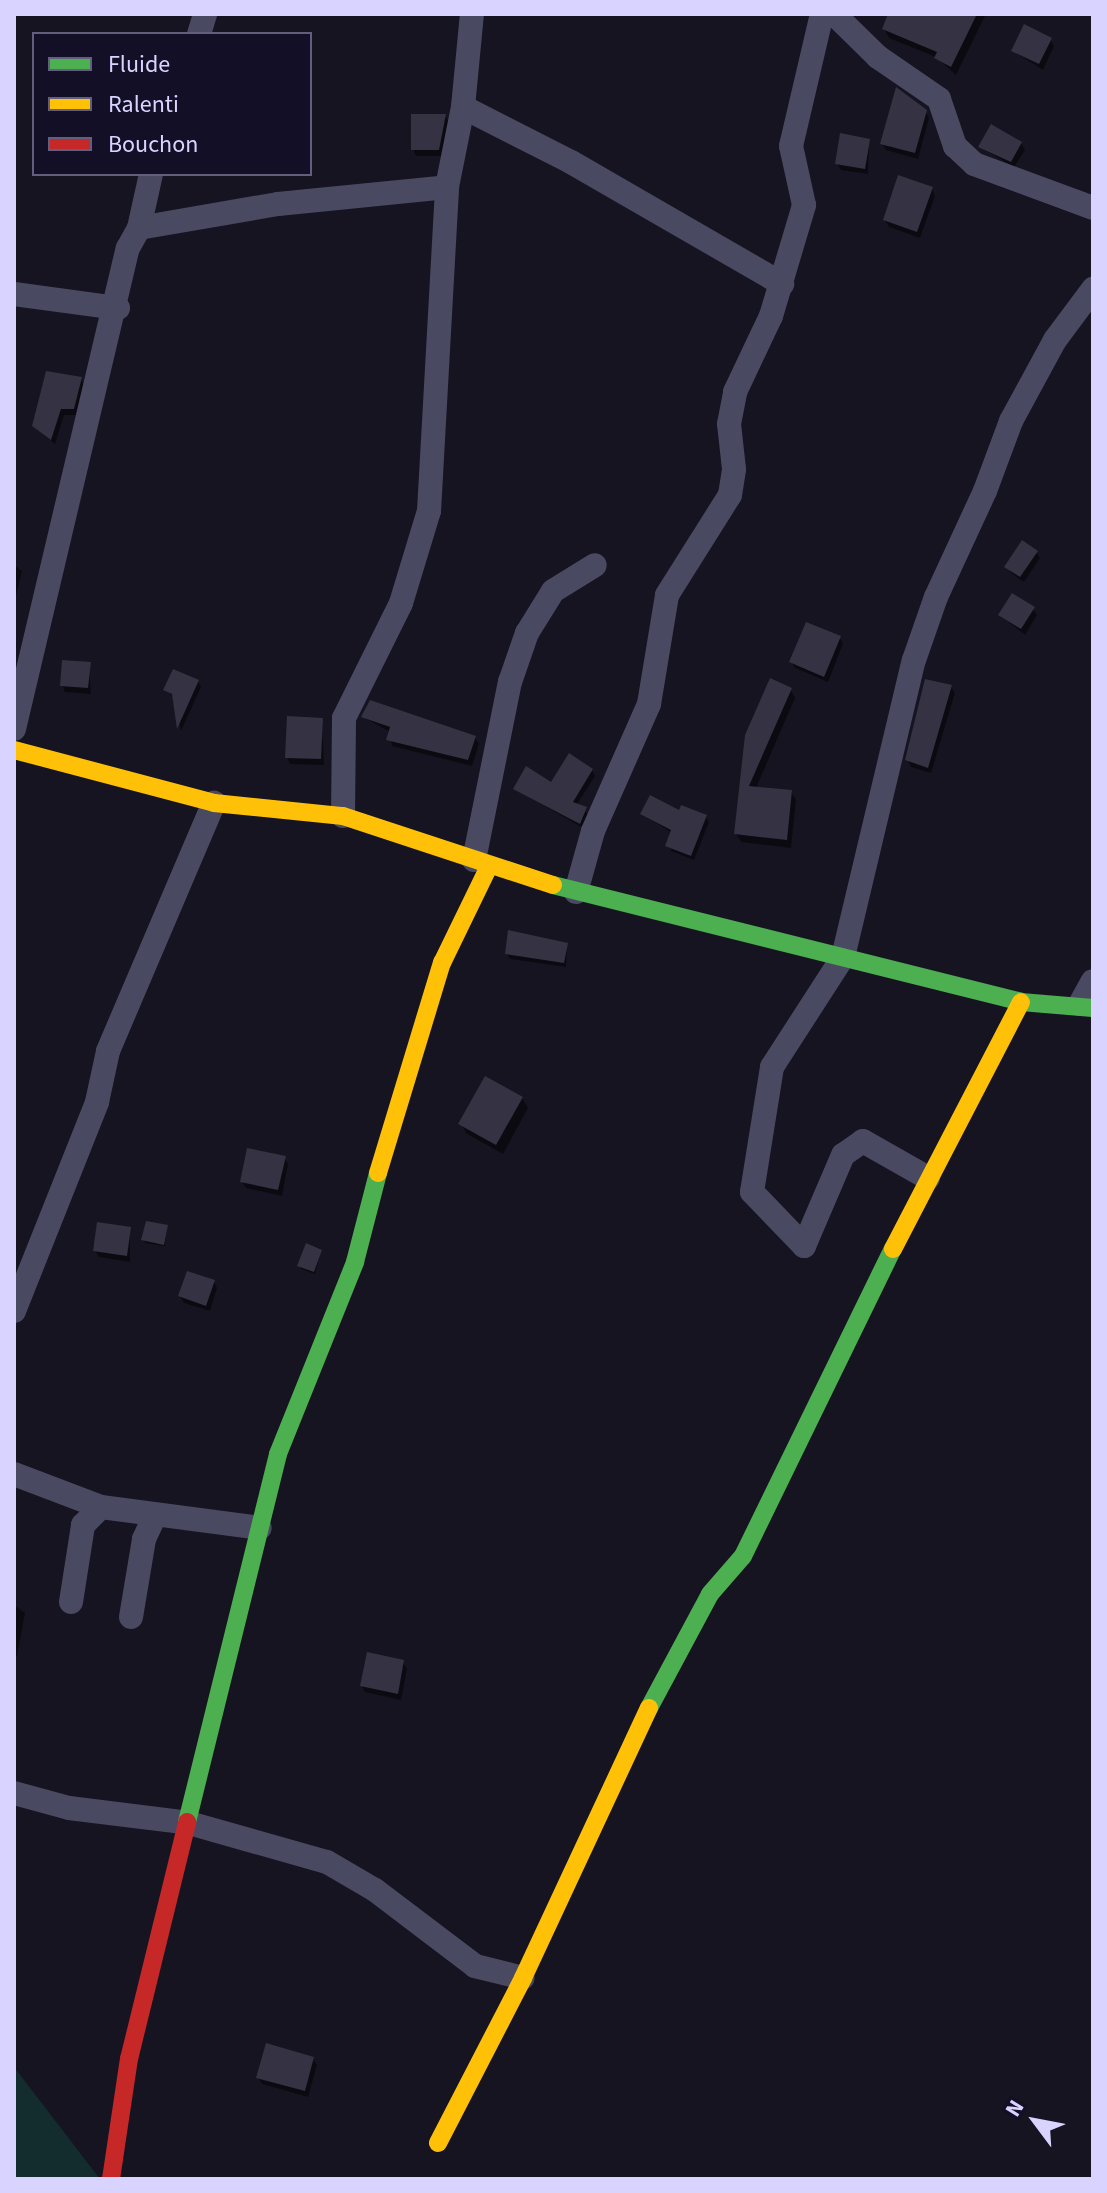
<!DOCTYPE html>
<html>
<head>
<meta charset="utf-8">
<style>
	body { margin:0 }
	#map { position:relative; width:1107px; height:2193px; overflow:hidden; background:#161421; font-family:"Source Sans 3",sans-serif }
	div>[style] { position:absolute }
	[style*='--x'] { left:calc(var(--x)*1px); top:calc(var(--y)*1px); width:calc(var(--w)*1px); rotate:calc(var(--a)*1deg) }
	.green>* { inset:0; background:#132c2d }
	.shadow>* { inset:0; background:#0007 }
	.building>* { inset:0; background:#343243 }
	.street>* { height:24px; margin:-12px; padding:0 12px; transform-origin:12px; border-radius:12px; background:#4a4962 }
	.fast>* { height:18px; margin:-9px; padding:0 9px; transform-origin:9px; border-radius:9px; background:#4caf50 }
	.slow>* { height:18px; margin:-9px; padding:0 9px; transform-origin:9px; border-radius:9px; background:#ffc107 }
	.jam>* { height:18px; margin:-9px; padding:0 9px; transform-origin:9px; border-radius:9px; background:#c62828 }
	span { translate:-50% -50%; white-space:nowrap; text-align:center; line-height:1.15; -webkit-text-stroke:7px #130f26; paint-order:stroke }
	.frame { position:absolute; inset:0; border:16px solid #d9d4ff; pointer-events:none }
	.legend { position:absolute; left:32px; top:32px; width:280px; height:144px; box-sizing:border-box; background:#130f26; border:2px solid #625e7d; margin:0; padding:10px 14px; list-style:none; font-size:24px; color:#d9d4ff }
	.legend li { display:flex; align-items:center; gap:16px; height:40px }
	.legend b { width:40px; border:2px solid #625e7d }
	.north { position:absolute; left:995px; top:2081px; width:80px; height:80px; -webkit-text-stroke:6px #130f26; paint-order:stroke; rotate:302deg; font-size:22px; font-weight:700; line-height:32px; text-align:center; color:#d9d4ff }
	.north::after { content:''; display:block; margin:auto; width:28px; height:36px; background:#d9d4ff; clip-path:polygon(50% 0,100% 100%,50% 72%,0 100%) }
</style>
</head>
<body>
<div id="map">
	<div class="green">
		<i style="clip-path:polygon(14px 2067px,100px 2179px,14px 2179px)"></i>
	</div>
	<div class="shadow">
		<i style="clip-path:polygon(890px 14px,986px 14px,956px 75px,936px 57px,889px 38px,884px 29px)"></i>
		<i style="clip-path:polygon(1050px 39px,1054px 46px,1043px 70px,1013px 51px)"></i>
		<i style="clip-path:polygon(925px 111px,929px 118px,918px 159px,886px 150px,882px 144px)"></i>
		<i style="clip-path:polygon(445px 116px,449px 122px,442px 156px,416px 156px,413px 149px)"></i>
		<i style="clip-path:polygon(869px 140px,868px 174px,841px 170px,837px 163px)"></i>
		<i style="clip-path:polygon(1021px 143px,1025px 150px,1014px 167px,980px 147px)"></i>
		<i style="clip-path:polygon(932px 189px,935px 196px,920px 238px,889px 227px,885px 220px)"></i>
		<i style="clip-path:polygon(81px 379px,84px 386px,78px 415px,64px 415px,55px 444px,34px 426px)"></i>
		<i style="clip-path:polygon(1036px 552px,1040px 558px,1024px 582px,1011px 573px,1007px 567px)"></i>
		<i style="clip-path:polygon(14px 565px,22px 571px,14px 604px)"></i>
		<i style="clip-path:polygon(1033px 609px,1037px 615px,1025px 635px,1000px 615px)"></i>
		<i style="clip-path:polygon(840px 638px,843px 644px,828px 682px,795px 668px,791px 662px)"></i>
		<i style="clip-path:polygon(89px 664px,91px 694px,65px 692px,62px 685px)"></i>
		<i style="clip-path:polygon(198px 681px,201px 687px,181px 731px,175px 698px,166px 690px)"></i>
		<i style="clip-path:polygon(951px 687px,955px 693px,931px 773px,911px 767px,908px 760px)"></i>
		<i style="clip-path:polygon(790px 689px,795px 698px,756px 788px,791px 792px,796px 800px,791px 848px,741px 842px,736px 834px,747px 736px)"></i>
		<i style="clip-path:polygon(371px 702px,475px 738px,479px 744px,472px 766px,392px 746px,390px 732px,363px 717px)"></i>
		<i style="clip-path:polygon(322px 720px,324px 765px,290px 764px,287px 757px)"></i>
		<i style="clip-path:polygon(592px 770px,595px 776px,576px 806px,589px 814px,583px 828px,515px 789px,552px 784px)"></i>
		<i style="clip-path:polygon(680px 812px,705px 816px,709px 822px,694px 860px,671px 851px,672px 833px,642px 814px)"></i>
		<i style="clip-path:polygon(567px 945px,566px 967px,510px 959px,507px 954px)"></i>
		<i style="clip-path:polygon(522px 1098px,528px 1108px,503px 1154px,467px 1134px,461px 1124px)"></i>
		<i style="clip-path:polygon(284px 1157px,288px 1164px,282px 1196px,246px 1188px,242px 1182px)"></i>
		<i style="clip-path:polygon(167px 1227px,165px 1246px,145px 1243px,144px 1240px)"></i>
		<i style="clip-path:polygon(130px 1229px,130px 1262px,99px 1257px,95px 1251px)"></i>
		<i style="clip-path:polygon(321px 1251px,315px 1274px,301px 1269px,300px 1266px)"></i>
		<i style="clip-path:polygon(214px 1282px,217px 1288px,210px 1311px,184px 1303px,180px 1296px)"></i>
		<i style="clip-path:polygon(14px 1605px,25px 1613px,17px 1656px,14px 1655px)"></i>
		<i style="clip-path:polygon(403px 1662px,407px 1669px,401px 1700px,365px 1692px,362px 1686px)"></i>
		<i style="clip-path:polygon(313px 2059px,317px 2065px,308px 2097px,262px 2084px,258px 2077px)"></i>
	</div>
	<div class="building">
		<i style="clip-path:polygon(888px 14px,977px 14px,951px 67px,934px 58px,937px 52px,882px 29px)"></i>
		<i style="clip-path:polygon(1024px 24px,1052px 38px,1039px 64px,1011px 51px)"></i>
		<i style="clip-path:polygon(896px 87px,927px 110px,915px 153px,880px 144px)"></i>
		<i style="clip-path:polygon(411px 114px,446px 114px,439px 150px,411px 150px)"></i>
		<i style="clip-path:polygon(991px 124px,1022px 142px,1011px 162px,978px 147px)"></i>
		<i style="clip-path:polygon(840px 133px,870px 139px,865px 169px,835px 164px)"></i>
		<i style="clip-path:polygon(898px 175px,933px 187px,917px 232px,883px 220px)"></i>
		<i style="clip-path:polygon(46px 371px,82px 377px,74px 409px,61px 409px,51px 440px,32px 426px)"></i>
		<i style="clip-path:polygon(1022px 540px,1038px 551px,1020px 577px,1004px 567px)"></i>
		<i style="clip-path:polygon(1012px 593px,1035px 607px,1021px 629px,998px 615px)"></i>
		<i style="clip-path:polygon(806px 622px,841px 636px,824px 677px,789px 662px)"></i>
		<i style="clip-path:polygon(62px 660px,91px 662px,88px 688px,60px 686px)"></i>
		<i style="clip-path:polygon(173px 669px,199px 680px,177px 729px,172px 694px,163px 690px)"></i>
		<i style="clip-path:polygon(770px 678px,792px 688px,749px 786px,792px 790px,787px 840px,734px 834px,745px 735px)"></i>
		<i style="clip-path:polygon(925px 679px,952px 685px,928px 768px,905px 760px)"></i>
		<i style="clip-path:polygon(370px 700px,476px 736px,468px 760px,386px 740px,390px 727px,361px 717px)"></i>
		<i style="clip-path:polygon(287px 716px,323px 718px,321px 759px,285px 758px)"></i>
		<i style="clip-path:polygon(569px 753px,593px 769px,573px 802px,587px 807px,580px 824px,513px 789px,526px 766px,551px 782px)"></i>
		<i style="clip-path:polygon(650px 795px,679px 810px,681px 805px,707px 815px,691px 856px,665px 846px,671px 830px,640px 814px)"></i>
		<i style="clip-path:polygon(508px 930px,568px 943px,564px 963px,505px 954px)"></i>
		<i style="clip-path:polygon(485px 1076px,523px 1097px,496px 1145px,458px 1124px)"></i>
		<i style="clip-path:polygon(247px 1148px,286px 1156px,278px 1190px,240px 1182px)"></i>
		<i style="clip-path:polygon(146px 1221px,168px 1225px,164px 1245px,141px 1240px)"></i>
		<i style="clip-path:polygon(97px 1222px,131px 1227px,127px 1256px,93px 1251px)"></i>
		<i style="clip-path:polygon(306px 1243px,322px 1250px,314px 1272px,297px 1266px)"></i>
		<i style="clip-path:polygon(187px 1271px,215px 1280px,206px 1306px,178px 1296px)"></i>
		<i style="clip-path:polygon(367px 1652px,404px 1660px,398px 1694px,360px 1686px)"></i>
		<i style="clip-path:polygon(266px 2043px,314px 2057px,305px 2091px,256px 2078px)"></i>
	</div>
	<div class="street">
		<i style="--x:834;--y:14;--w:62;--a:44.3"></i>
		<i style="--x:878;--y:57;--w:74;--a:34.5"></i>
		<i style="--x:939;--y:99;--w:50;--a:71.2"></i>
		<i style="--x:955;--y:146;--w:26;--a:43"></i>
		<i style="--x:974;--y:164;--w:127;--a:20.3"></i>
		<i style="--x:199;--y:34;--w:21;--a:-73"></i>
		<i style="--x:463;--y:107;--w:121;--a:27"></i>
		<i style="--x:571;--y:162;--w:244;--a:30"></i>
		<i style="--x:139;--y:228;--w:55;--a:-77.5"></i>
		<i style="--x:14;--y:294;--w:105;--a:7.7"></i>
		<i style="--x:14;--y:729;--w:494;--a:-76.7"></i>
		<i style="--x:128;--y:248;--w:23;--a:-61"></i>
		<i style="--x:139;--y:228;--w:141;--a:-9.8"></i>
		<i style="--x:278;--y:204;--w:170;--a:-5.7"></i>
		<i style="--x:343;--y:816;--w:98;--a:-89.4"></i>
		<i style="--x:344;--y:718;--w:128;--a:-63.6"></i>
		<i style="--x:401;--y:603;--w:96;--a:-73.1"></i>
		<i style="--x:429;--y:511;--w:324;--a:-86.8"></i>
		<i style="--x:447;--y:187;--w:82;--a:-78.7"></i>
		<i style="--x:463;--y:107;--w:93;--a:-84.5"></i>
		<i style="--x:474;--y:860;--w:182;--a:-78.6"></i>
		<i style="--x:510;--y:682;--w:52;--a:-70.9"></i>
		<i style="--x:527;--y:633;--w:49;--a:-58.2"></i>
		<i style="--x:553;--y:591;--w:49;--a:-31.8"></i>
		<i style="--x:576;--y:892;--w:63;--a:-74.4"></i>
		<i style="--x:593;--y:831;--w:139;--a:-66.2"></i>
		<i style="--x:649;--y:704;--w:110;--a:-80.6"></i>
		<i style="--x:667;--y:595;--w:118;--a:-57.8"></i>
		<i style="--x:730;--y:495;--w:26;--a:-81"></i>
		<i style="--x:734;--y:469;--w:45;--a:-96.3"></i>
		<i style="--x:729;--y:424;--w:33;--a:-79"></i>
		<i style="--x:735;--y:392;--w:84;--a:-64.7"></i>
		<i style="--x:771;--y:316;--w:116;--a:-73.4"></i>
		<i style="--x:804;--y:205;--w:60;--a:-102.4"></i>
		<i style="--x:791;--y:146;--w:136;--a:-76.8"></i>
		<i style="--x:1080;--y:1004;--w:26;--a:-61"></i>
		<i style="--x:928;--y:1178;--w:75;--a:-150.4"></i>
		<i style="--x:863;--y:1141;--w:24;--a:145"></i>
		<i style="--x:843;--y:1155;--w:99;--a:113.2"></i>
		<i style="--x:804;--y:1246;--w:75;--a:-133.9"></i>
		<i style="--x:752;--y:1192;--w:127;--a:-80.9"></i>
		<i style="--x:772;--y:1067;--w:131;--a:-57.2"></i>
		<i style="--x:843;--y:957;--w:305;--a:-76.6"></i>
		<i style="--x:914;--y:660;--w:67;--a:-70.8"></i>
		<i style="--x:936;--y:597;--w:117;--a:-65.2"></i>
		<i style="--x:985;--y:491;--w:75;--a:-69.6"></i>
		<i style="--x:1011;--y:421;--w:92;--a:-61.5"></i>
		<i style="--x:1055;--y:340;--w:64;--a:-53.3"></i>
		<i style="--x:14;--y:1311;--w:225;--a:-68.3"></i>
		<i style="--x:97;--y:1102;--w:52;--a:-77.8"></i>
		<i style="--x:108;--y:1051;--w:270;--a:-66.9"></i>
		<i style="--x:14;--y:1474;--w:93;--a:20.8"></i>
		<i style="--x:101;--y:1507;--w:160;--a:7.5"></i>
		<i style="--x:71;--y:1602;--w:78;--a:-81.1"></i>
		<i style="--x:83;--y:1525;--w:25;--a:-45"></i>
		<i style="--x:131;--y:1617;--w:79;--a:-80.5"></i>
		<i style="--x:144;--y:1539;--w:26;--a:-65"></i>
		<i style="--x:14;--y:1793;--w:57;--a:15.3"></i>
		<i style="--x:69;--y:1808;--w:121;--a:7.1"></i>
		<i style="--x:189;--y:1823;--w:143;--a:15.8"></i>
		<i style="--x:327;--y:1862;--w:56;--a:30.3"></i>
		<i style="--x:375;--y:1890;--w:126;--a:37.2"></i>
		<i style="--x:475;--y:1966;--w:49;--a:14"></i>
	</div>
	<div class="fast">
		<i style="--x:553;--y:885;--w:482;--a:14"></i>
		<i style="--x:1021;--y:1002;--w:72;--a:4.8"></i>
		<i style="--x:649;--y:1708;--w:129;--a:-61.8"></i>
		<i style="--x:710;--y:1594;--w:50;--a:-49"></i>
		<i style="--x:743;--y:1556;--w:342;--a:-64"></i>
		<i style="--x:187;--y:1822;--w:379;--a:-76.1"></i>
		<i style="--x:278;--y:1454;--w:207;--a:-68.1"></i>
		<i style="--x:355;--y:1262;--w:92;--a:-75.5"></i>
	</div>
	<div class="slow">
		<i style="--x:14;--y:750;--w:207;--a:14.8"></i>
		<i style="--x:214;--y:803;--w:130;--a:5.8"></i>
		<i style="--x:343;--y:816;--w:221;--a:18.2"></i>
		<i style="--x:378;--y:1173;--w:220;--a:-73.1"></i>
		<i style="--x:442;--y:963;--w:108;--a:-64.1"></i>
		<i style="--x:893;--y:1249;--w:278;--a:-62.6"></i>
		<i style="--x:438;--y:2143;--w:186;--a:-62.7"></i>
		<i style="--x:523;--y:1978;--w:298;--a:-65"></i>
	</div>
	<div class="jam">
		<i style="--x:111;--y:2179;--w:121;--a:-81.5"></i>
		<i style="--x:129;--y:2059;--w:244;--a:-76.2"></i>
	</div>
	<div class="frame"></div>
	<ul class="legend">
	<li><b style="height:10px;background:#4caf50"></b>Fluide</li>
	<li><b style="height:10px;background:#ffc107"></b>Ralenti</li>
	<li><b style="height:10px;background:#c62828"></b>Bouchon</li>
	</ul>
	<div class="north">N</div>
</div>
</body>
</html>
